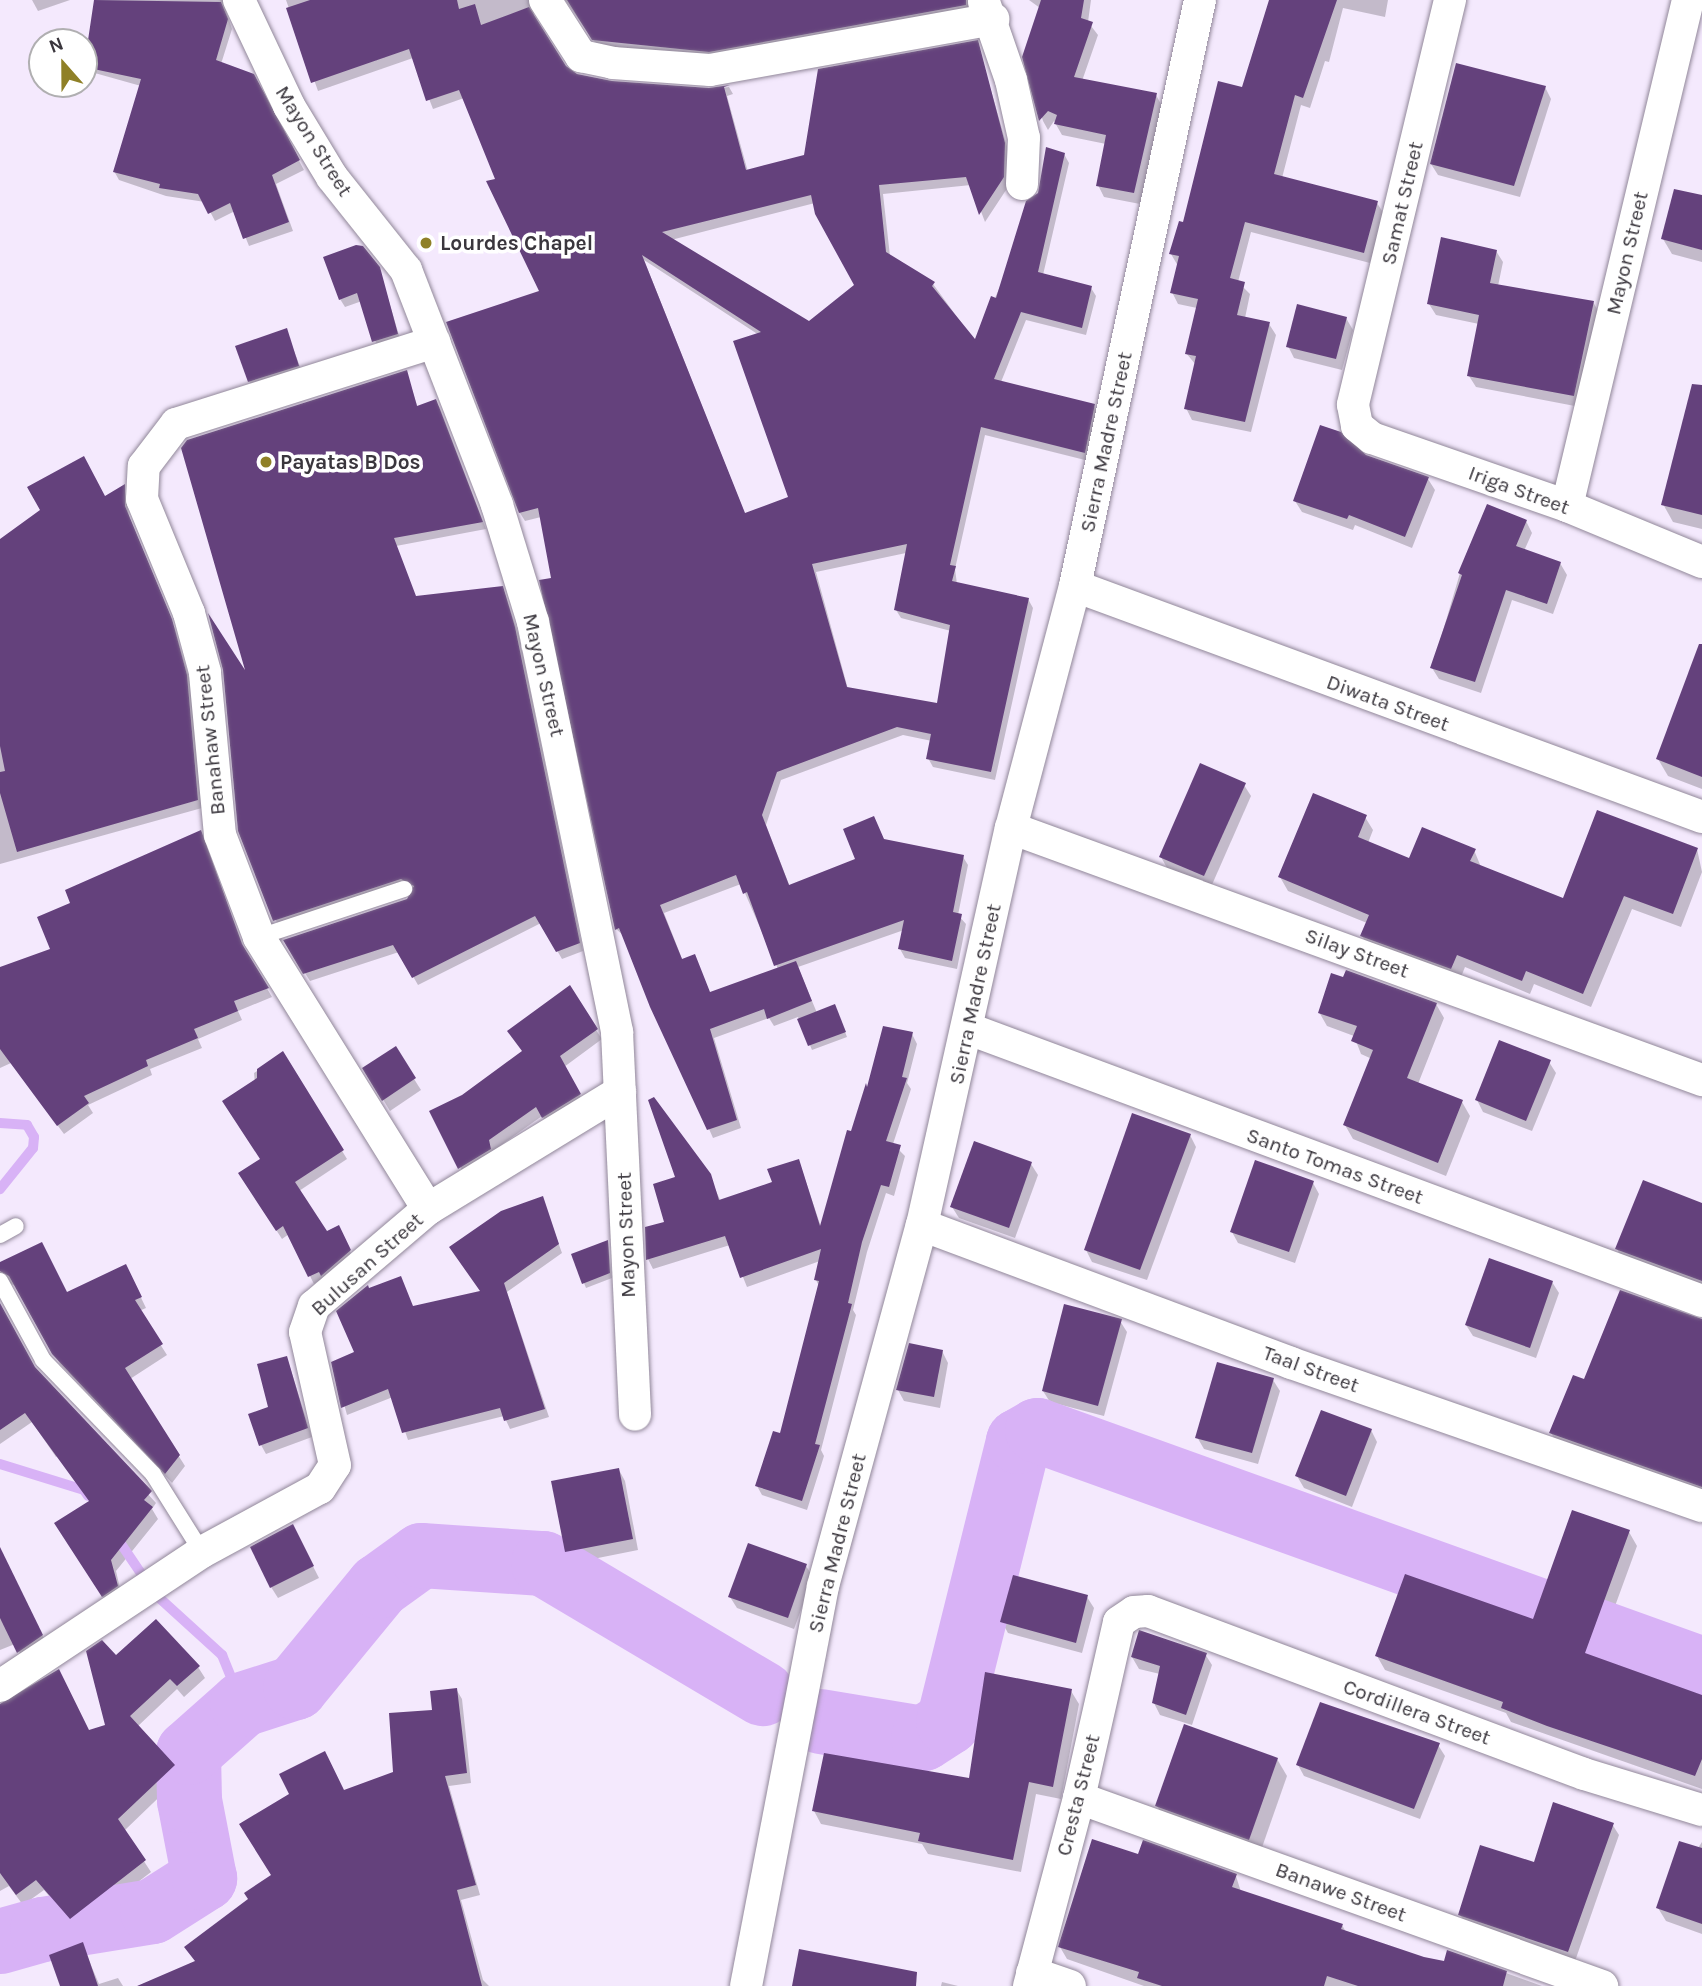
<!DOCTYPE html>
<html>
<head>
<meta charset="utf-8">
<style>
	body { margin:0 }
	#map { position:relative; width:1702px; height:1986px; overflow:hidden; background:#f4e9fd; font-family:Karla,sans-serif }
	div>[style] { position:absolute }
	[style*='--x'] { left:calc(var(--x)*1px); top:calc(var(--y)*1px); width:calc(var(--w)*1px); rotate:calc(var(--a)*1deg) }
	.shadow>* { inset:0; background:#0003 }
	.stream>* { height:10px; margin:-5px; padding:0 5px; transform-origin:5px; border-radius:5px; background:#d8b2f6 }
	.river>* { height:65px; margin:-32.5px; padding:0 32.5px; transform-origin:32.5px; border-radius:32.5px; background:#d8b2f6 }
	.building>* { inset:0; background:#64417c }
	.roads { filter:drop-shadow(0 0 2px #918799) drop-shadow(0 0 2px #918799) }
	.service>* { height:16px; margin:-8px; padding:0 8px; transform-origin:8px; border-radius:8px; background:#fff }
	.minor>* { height:32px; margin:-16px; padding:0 16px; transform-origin:16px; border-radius:16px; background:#fff }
	.dots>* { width:19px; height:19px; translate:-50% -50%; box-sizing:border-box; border:4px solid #fff; border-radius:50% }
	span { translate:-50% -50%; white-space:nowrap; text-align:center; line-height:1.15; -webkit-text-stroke:7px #fff; paint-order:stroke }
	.street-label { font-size:21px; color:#3a363d }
	.poi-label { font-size:21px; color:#3a363d; font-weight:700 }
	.left { translate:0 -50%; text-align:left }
	.north { position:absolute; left:28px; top:28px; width:70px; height:70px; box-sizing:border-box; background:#fff; border:2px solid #b0afb1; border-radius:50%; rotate:339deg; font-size:19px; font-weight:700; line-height:28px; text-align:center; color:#3a363d }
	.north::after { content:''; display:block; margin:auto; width:24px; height:32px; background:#8f8027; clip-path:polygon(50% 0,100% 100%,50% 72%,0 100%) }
</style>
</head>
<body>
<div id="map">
	<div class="shadow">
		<i style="clip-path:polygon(32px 0,70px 0,38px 11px)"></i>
		<i style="clip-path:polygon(96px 0,228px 0,225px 8px,232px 29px,221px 64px,253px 76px,304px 170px,276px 184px,293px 231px,249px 246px,235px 211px,215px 221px,205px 202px,166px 196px,119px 180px,114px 171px,141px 86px,84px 70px)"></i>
		<i style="clip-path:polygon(evenodd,286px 0,533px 0,534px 19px,564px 67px,576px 76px,611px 83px,709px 90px,729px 87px,733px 94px,727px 96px,748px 172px,806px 156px,977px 42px,1009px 153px,1008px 187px,985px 222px,971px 185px,883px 194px,890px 256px,933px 284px,976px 343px,1039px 194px,1064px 154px,1069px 163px,1043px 275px,1091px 288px,1096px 296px,1086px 335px,1026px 320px,1001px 382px,1094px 406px,1099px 414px,1089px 461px,985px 435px,955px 569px,957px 584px,1028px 599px,1033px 608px,995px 780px,933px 767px,928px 758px,932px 741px,903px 735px,781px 780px,766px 825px,790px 887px,858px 860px,874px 818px,884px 840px,963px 857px,968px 865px,958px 915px,966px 924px,957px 969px,905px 958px,900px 949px,904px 930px,798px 967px,817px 1013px,837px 1011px,847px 1037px,812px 1050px,798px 1017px,774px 1026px,769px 1018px,714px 1038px,741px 1128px,713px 1138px,624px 936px,616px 929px,541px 517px,525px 521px,520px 513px,448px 323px,541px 292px,497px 180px,464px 98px,433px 109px,413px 58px,318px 91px,286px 0,815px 203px,856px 285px,809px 323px,671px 240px,815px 203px,286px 0,644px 260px,759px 335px,790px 498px,745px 514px,644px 260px,286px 0,906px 553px,896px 610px,901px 618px,951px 631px,939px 705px,848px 689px,816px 572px,906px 553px,286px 0,741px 884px,778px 969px,710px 994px,683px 961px,664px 913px,741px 884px)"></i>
		<i style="clip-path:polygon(565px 0,972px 0,970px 14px,715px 60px,599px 48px)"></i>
		<i style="clip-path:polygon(1029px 0,1091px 0,1088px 22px,1098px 35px,1082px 81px,1156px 95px,1162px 106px,1140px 204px,1104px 197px,1098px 185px,1106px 144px,1062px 135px,1054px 121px,1048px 130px,1043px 121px,1024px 57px,1040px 8px)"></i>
		<i style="clip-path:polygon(1270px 0,1388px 0,1385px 17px,1343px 8px,1329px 62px,1325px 61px,1310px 108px,1301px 105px,1282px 178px,1377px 203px,1384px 214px,1370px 263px,1251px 232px,1238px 282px,1250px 294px,1245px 318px,1269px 324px,1276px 335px,1251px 432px,1192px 420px,1186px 408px,1196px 365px,1186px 353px,1197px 308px,1178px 304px,1172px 292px,1178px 266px,1171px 254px,1243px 89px)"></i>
		<i style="clip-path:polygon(1545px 87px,1551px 99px,1520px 197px,1438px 175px,1431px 164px)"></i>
		<i style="clip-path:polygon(1702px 197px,1702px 262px,1672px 254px,1663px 239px)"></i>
		<i style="clip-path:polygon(1496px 251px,1503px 262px,1498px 286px,1593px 302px,1600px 314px,1580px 407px,1476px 387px,1469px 376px,1479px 324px,1436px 315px,1429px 304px)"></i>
		<i style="clip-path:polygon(379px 268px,401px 342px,378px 349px,362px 301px,345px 307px,340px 299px)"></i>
		<i style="clip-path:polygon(1346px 318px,1353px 330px,1342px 370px,1294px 358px,1288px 346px)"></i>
		<i style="clip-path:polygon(286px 330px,304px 377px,256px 393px,249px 381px)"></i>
		<i style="clip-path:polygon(406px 372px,418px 408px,435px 401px,440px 408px,486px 529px,396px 546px,416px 598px,502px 588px,506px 596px,519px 636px,583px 951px,562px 959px,541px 923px,418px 985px,399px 952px,310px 981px,285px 941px,409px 900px,414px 890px,406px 886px,279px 928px,240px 830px,248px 678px)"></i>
		<i style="clip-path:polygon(1702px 422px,1702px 529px,1673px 522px,1663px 504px)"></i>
		<i style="clip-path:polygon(1365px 457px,1428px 479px,1435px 490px,1412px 548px,1355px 525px,1353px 530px,1302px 512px,1295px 501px)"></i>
		<i style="clip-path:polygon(124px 486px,129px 516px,175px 629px,191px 685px,202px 808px,0 864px,0 541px,105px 499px)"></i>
		<i style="clip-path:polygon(1526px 521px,1532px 533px,1524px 551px,1560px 563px,1567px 575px,1553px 614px,1512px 600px,1481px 693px,1439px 679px,1432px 668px,1460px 573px)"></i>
		<i style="clip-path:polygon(1702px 685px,1702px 789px,1668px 776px,1658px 759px)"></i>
		<i style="clip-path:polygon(1244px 785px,1251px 796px,1211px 887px,1167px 868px,1161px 857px)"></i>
		<i style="clip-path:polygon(1365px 817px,1373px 830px,1368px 843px,1410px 860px,1474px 850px,1481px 867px,1564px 901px,1697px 849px,1702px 872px,1681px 927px,1632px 909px,1591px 1007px,1534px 984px,1530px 994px,1465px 967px,1459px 982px,1370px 949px,1362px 936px,1367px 923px,1288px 891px,1280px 877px)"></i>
		<i style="clip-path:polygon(200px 833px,246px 953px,272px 997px,238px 1011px,242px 1020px,198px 1039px,202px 1048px,150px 1069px,152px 1075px,88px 1105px,93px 1113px,64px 1134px,11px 1063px,0 1068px,0 969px,52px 950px,73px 904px)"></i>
		<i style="clip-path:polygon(1436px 1004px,1444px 1018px,1418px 1084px,1462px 1102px,1470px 1116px,1446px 1176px,1353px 1139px,1345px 1125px,1372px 1059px,1361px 1054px,1354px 1036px,1327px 1026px,1319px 1012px)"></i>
		<i style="clip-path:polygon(596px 1030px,602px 1039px,564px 1067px,585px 1105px,549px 1127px,542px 1116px,493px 1151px,497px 1158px,466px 1178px,432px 1112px)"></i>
		<i style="clip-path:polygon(912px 1034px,917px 1044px,907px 1083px,911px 1089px,893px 1144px,905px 1156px,894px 1196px,886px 1193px,867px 1252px,853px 1310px,856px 1315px,821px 1450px,824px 1456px,807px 1510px,762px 1495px,757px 1486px,781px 1435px,819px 1286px,816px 1280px,820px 1261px,747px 1287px,730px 1245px,653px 1269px,648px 1259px,646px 1229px,666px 1223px,709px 1175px,721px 1202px,774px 1184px,799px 1161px,821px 1227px,868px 1091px)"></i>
		<i style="clip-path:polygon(395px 1049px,421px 1090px,390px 1111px,364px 1068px)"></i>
		<i style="clip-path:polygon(283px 1054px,347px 1159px,299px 1191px,326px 1233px,343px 1236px,354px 1260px,314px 1284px,289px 1234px,282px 1239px,245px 1182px,262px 1160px,254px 1073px)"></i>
		<i style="clip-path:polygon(1549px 1062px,1556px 1073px,1532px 1131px,1483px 1112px,1477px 1100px)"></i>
		<i style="clip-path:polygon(1190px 1135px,1196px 1147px,1147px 1280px,1092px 1262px,1086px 1250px)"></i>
		<i style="clip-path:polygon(1031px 1164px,1038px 1175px,1015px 1238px,959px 1218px,952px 1207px)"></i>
		<i style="clip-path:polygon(1313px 1183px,1319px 1194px,1295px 1263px,1238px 1243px,1232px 1232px)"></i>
		<i style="clip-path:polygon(542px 1198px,562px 1253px,507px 1292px,549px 1417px,510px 1429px,504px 1416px,408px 1440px,393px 1397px,347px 1415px,333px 1363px,357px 1353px,413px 1308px,482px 1293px)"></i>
		<i style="clip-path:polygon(1702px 1205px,1702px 1291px,1624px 1262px,1617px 1249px)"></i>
		<i style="clip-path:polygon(608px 1242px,612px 1278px,586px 1288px,584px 1283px)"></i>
		<i style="clip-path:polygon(0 1264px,67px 1294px,131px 1277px,146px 1308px,139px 1311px,167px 1355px,130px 1379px,185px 1466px,172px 1483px,60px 1364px,17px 1286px,1px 1281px,0 1285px)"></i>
		<i style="clip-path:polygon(1552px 1282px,1559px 1293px,1536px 1358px,1473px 1336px,1466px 1325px)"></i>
		<i style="clip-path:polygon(0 1306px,33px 1367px,156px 1503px,152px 1509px,158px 1519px,116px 1571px,122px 1597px,109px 1606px,62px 1533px,91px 1502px,59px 1455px,56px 1457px,32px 1422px,0 1444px)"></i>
		<i style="clip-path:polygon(1702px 1319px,1702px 1496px,1559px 1446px,1551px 1433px,1585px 1382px)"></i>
		<i style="clip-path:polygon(1120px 1321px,1127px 1332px,1104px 1416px,1050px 1402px,1043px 1391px)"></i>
		<i style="clip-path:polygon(942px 1351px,948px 1363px,940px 1408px,904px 1401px,898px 1390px)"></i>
		<i style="clip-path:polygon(287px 1358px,312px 1437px,266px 1454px,261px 1445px)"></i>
		<i style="clip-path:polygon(1273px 1380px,1280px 1391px,1258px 1464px,1204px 1449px,1197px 1437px)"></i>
		<i style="clip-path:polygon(1371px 1430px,1377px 1442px,1352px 1507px,1304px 1488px,1297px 1476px)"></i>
		<i style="clip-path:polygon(619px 1470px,625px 1481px,638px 1550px,573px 1563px,567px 1551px)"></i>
		<i style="clip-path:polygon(1629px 1532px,1637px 1546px,1596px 1658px,1702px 1696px,1702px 1789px,1511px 1722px,1506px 1713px,1385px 1670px,1377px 1656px,1534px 1621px)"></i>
		<i style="clip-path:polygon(298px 1537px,319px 1578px,278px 1598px,271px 1587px)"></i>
		<i style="clip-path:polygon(0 1549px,48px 1647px,25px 1663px,15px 1644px,0 1650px)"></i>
		<i style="clip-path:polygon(806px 1566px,813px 1577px,794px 1629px,737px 1608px,730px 1597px)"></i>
		<i style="clip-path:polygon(1087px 1597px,1094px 1608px,1082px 1653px,1008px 1633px,1002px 1622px)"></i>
		<i style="clip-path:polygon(1205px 1654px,1212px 1665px,1192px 1725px,1160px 1715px,1154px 1703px,1160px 1674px,1139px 1669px,1132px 1657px)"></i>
		<i style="clip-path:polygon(116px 1657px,198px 1667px,205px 1678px,184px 1697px,177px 1689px,137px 1727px,180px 1777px,124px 1831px,151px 1872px,77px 1929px,44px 1890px,23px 1905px,9px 1886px,0 1891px,0 1708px,89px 1732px,107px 1726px)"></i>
		<i style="clip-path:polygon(456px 1689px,462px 1699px,471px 1783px,449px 1786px,480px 1895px,461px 1900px,483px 1980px,489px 1986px,138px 1986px,196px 1962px,344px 1792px,395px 1773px,434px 1711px)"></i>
		<i style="clip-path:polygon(1071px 1691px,1079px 1704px,1061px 1799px,1036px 1794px,1021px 1872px,928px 1854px,922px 1844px,821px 1824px,814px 1811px,970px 1780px)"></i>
		<i style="clip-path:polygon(1438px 1745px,1445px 1756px,1420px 1819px,1304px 1776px,1298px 1765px)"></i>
		<i style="clip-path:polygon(1277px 1759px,1287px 1776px,1259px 1856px,1167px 1823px,1157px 1806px)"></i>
		<i style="clip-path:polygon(1612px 1824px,1619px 1835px,1574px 1964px,1467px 1926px,1460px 1915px)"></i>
		<i style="clip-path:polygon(1702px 1842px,1702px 1934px,1666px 1921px,1658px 1908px)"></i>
		<i style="clip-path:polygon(1139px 1856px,1236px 1876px,1241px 1892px,1342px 1925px,1346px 1932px,1423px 1959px,1445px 1963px,1448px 1952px,1542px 1986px,1144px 1986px,1067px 1959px,1060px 1947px)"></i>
		<i style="clip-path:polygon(82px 1944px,99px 1984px,118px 1978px,123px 1986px,62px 1986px)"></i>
		<i style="clip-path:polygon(942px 1982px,958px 1986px,941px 1986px)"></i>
	</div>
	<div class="stream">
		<i style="--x:0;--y:1123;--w:27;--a:4"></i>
		<i style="--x:27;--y:1125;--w:14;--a:60"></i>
		<i style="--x:34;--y:1137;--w:11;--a:95"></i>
		<i style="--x:33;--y:1148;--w:53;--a:128.8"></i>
		<i style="--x:0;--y:1464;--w:88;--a:17.2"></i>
		<i style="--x:84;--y:1490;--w:7;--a:56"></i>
		<i style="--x:115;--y:1535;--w:71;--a:55.9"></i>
		<i style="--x:155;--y:1594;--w:91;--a:42.3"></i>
		<i style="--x:222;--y:1655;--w:53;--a:67.8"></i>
	</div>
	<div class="river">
		<i style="--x:820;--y:1721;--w:104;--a:9.4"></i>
		<i style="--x:923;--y:1738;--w:30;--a:-33"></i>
		<i style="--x:948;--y:1722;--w:290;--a:-76"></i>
		<i style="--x:1018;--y:1441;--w:22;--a:-30"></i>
		<i style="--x:1037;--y:1430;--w:707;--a:19.77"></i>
		<i style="--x:0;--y:1941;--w:44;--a:-15.9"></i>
		<i style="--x:42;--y:1929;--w:111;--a:-9.3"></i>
		<i style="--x:152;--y:1911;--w:62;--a:-32.4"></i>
		<i style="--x:204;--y:1878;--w:79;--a:-100.9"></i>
		<i style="--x:189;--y:1800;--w:48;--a:-91.2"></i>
		<i style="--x:188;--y:1752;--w:72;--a:-41.6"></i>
		<i style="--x:242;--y:1704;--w:56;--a:-17.8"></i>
		<i style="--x:295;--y:1687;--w:131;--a:-50.6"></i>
		<i style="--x:378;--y:1586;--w:53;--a:-35.8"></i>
		<i style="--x:421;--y:1555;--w:122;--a:3.8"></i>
		<i style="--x:543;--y:1563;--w:255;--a:30.7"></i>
	</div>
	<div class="building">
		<i style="clip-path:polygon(94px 0,221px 2px,228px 19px,216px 60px,254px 74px,300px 160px,272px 175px,289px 222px,243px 239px,230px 203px,208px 214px,198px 194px,159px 188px,160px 184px,113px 172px,141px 79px,84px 67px)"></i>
		<i style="clip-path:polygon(evenodd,310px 0,457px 0,459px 9px,475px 4px,481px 25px,529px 7px,566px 66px,577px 74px,612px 81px,709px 88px,730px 85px,724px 87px,746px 170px,804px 155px,818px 69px,978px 40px,1005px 143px,1004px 177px,979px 215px,966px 177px,879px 185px,886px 252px,935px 282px,932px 286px,975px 339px,991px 296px,996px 298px,1026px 201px,1038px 193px,1046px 147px,1065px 153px,1038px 272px,1092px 286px,1082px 328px,1021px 312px,994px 379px,1095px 404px,1085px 453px,981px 427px,950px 565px,956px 566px,952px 581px,1029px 598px,991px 772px,926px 759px,931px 734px,897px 727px,777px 772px,762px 815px,789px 885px,855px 859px,843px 829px,874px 816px,884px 839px,964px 855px,953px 912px,962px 914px,952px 961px,898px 949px,904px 920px,774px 966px,747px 892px,743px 894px,736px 875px,660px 905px,682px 959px,695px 954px,710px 992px,796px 961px,812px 1001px,767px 1019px,764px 1009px,710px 1029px,737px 1120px,707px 1130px,650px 1007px,619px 928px,615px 930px,539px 580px,551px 578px,538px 508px,519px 513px,446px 322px,539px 291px,486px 181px,495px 179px,459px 90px,426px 101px,409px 49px,311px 83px,286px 8px,310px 0,811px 195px,815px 214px,854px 285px,809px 321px,662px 232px,811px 195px,310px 0,642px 255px,761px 332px,733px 341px,788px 497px,745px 513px,642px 255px,310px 0,907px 544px,894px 610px,950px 625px,937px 703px,847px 687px,812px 564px,907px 544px)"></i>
		<i style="clip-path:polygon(567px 0,966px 0,966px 5px,709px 52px,592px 40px)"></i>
		<i style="clip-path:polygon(1041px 0,1084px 0,1081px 18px,1093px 22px,1074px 77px,1157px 93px,1134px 193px,1096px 186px,1106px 135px,1054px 124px,1057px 115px,1048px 111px,1039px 121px,1022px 57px)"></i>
		<i style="clip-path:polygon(1269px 0,1337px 0,1303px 98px,1295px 95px,1274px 174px,1378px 201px,1364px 253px,1245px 222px,1230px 278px,1245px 282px,1237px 315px,1270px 322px,1245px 422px,1184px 409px,1196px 356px,1185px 354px,1198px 299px,1170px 293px,1179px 256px,1169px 254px,1179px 221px,1183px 222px,1218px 81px,1242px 87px)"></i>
		<i style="clip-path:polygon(1456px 63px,1546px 86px,1514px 186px,1430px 164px)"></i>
		<i style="clip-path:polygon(1674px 189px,1702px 195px,1702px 250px,1661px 239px)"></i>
		<i style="clip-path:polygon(1441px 237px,1497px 250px,1490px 283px,1594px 301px,1574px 396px,1467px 376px,1479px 315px,1427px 304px)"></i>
		<i style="clip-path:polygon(356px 245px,363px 246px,380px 267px,398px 334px,372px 342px,357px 293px,339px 300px,323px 257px)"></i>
		<i style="clip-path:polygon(1297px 304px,1347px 317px,1336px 359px,1286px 347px)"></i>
		<i style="clip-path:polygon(287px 328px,299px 366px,248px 382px,235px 346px)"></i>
		<i style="clip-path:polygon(407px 370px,417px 406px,436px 399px,483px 522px,394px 538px,416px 596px,503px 586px,515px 627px,580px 943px,556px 952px,535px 916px,412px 978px,393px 945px,303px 974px,283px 940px,407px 899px,414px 886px,401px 879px,273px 921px,238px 831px,223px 670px,208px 613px,245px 670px,181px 448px,187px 440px)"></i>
		<i style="clip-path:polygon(1692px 384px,1702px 385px,1702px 515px,1661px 505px)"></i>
		<i style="clip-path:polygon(1320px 425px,1341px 432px,1366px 455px,1429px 477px,1405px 537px,1349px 515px,1347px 519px,1293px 501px)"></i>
		<i style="clip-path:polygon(84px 456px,105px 496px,125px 484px,125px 506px,172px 619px,187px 675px,198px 800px,17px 852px,0 793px,0 772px,5px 771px,0 746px,0 539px,40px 510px,27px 487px)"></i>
		<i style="clip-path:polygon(1487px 504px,1527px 520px,1516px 546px,1561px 562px,1547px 604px,1506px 590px,1475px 682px,1430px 668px,1462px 575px,1458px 573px)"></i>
		<i style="clip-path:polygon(1699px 644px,1702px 644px,1702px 777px,1656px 759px)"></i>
		<i style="clip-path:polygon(1200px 763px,1246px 783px,1204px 876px,1159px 857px)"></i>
		<i style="clip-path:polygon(1313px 793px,1367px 815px,1358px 837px,1409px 858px,1422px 827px,1476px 849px,1470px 861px,1563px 898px,1597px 810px,1698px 848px,1673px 914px,1624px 896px,1583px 994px,1526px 971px,1522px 981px,1457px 955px,1451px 969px,1360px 936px,1369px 915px,1278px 877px)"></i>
		<i style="clip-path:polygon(201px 830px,242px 944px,269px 988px,234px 1001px,238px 1011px,194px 1029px,198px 1038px,146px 1060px,148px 1066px,84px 1096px,89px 1103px,57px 1126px,0 1049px,0 967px,50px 949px,37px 917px,70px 903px,65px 890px)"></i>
		<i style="clip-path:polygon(1346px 970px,1437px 1003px,1407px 1078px,1463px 1100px,1438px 1163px,1343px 1125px,1373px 1050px,1351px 1041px,1357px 1026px,1318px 1013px,1331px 973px,1343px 977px)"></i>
		<i style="clip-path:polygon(570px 985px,598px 1029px,560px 1056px,581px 1094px,542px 1118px,536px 1107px,489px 1140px,491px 1149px,458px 1169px,429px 1111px,462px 1095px,522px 1051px,507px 1031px)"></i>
		<i style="clip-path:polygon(835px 1004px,846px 1032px,808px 1046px,797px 1019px)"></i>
		<i style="clip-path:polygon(883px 1026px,913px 1032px,902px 1077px,907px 1078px,886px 1141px,901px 1145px,889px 1187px,881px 1185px,862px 1242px,848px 1303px,852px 1304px,815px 1444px,820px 1445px,802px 1501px,755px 1486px,773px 1431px,780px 1433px,819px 1281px,814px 1280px,821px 1249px,740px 1278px,725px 1236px,646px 1260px,645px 1227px,664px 1222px,653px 1184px,675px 1177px,648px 1100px,654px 1097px,711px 1174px,719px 1200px,772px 1182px,767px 1169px,799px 1159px,820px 1226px,847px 1130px,851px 1131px,866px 1083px,867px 1087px)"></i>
		<i style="clip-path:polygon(1499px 1040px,1551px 1060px,1526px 1121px,1475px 1100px)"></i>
		<i style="clip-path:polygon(396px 1046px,416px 1078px,382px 1101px,362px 1068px)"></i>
		<i style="clip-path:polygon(283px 1051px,344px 1150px,295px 1182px,327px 1231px,339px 1225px,351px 1250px,321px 1276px,319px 1272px,308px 1277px,283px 1226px,276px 1231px,238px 1173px,260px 1159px,222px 1101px,257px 1078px,257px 1069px)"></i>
		<i style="clip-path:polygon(1132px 1113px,1191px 1134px,1140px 1270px,1084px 1250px)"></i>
		<i style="clip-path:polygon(974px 1141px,1032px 1162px,1009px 1228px,950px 1207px)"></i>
		<i style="clip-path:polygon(1255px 1160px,1314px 1181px,1289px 1252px,1230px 1232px)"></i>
		<i style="clip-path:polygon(1643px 1180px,1702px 1203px,1702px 1281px,1615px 1249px)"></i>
		<i style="clip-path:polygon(543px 1196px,559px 1244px,504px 1283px,545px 1409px,504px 1421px,500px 1408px,402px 1433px,388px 1389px,341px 1408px,331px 1362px,354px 1352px,336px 1311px,368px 1285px,369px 1288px,401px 1276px,413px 1306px,480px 1291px,449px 1247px,501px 1211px)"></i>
		<i style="clip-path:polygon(608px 1240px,610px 1273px,582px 1284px,571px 1254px)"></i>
		<i style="clip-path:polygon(42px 1242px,67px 1292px,126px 1264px,142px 1297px,135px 1300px,163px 1344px,125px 1368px,180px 1455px,165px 1474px,52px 1354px,9px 1276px,0 1271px,0 1262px)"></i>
		<i style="clip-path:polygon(1489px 1258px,1553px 1281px,1530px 1348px,1465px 1325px)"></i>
		<i style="clip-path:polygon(1620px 1290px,1702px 1319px,1702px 1487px,1549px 1433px,1573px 1375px,1584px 1379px)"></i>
		<i style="clip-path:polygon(0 1303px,35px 1367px,152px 1491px,144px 1500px,153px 1507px,111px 1560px,118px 1586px,102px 1597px,54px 1523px,89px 1501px,25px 1413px,0 1430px)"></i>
		<i style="clip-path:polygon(1064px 1304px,1122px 1319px,1098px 1406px,1042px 1391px)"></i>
		<i style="clip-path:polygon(909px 1343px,943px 1350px,934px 1397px,896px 1390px)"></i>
		<i style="clip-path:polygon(287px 1356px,308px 1428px,259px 1446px,248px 1414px,268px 1407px,257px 1364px)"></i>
		<i style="clip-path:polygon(1217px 1362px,1274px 1378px,1252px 1453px,1195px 1438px)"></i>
		<i style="clip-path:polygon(1321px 1410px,1372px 1429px,1346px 1496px,1295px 1476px)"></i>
		<i style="clip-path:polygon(619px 1468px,633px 1539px,565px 1552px,551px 1481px)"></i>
		<i style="clip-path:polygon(1572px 1510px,1630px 1530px,1585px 1653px,1702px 1695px,1702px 1759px,1695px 1776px,1547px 1726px,1501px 1708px,1503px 1702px,1375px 1656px,1405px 1574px,1533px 1619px)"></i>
		<i style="clip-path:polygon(293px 1524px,314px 1566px,270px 1588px,250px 1547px)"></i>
		<i style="clip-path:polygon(748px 1543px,807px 1564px,788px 1618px,728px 1597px)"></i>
		<i style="clip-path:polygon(0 1547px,43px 1635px,17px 1653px,0 1618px)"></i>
		<i style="clip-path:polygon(1013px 1575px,1088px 1595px,1076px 1643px,1000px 1622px)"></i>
		<i style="clip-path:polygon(156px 1619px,200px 1666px,177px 1686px,170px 1679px,130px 1716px,175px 1765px,118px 1819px,146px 1860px,70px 1919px,36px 1880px,16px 1895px,0 1873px,0 1704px,59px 1669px,89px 1730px,105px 1725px,86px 1651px,102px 1640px,116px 1655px)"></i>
		<i style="clip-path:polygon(1139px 1630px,1207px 1653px,1186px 1715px,1152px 1703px,1160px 1666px,1131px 1657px)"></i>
		<i style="clip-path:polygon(985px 1672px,1072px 1689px,1053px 1787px,1029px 1782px,1013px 1860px,918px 1841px,920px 1833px,812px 1811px,824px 1753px,969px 1778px)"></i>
		<i style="clip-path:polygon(457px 1688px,467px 1773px,445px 1776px,476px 1885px,457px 1890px,482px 1986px,137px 1986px,195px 1961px,184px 1947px,248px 1899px,244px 1893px,271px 1875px,239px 1824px,289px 1794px,279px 1774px,325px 1751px,344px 1790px,393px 1772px,389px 1713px,432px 1710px,430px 1691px)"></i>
		<i style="clip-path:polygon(1320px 1702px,1440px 1743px,1414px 1809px,1296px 1765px)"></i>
		<i style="clip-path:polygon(1184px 1724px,1278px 1758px,1249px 1840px,1155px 1806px)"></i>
		<i style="clip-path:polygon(1553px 1802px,1614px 1823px,1568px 1952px,1458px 1915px,1480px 1845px,1534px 1862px)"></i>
		<i style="clip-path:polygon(1092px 1839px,1138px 1854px,1143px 1840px,1237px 1874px,1232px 1887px,1343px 1924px,1341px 1929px,1424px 1957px,1444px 1961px,1447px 1950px,1507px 1971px,1503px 1986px,1358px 1986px,1327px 1976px,1324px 1986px,1162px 1986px,1137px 1978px,1139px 1972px,1058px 1947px)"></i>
		<i style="clip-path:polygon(1679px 1841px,1702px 1848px,1702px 1924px,1656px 1908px)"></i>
		<i style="clip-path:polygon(83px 1942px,98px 1986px,60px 1986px,49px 1955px)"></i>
		<i style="clip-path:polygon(799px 1949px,917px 1972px,916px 1986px,792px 1986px)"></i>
	</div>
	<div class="roads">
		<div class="service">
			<i style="--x:259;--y:937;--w:153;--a:-18.3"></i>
			<i style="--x:0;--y:1235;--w:18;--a:-29"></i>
			<i style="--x:0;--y:1281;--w:90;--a:61.4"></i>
			<i style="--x:43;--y:1360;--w:158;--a:46"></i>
			<i style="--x:153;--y:1474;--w:92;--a:57.9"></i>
		</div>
		<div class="minor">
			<i style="--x:239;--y:0;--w:117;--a:64.7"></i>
			<i style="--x:289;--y:106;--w:83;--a:58.8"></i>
			<i style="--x:332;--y:177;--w:119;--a:51.5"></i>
			<i style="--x:406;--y:270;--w:252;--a:68.8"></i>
			<i style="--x:497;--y:505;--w:122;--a:72.9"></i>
			<i style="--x:533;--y:622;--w:419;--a:78.4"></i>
			<i style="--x:617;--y:1032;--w:383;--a:87.3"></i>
			<i style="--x:545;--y:0;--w:67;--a:57.3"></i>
			<i style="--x:581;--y:56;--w:33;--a:12"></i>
			<i style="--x:613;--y:63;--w:97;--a:4.1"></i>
			<i style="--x:710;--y:70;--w:288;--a:-10.2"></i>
			<i style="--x:1450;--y:0;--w:416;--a:103.5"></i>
			<i style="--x:1353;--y:405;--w:21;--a:79"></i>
			<i style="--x:1357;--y:426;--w:19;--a:39"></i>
			<i style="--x:1372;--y:438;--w:207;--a:19.2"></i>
			<i style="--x:1567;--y:506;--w:146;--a:22.5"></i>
			<i style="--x:984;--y:2;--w:83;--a:70.9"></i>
			<i style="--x:1011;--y:80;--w:59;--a:77.4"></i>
			<i style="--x:1024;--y:138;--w:46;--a:92.5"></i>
			<i style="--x:1567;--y:506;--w:520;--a:-76.55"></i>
			<i style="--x:1075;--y:586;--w:668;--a:20.22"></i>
			<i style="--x:1011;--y:828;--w:736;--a:20.04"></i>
			<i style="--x:969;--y:1029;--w:782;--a:20.36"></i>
			<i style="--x:428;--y:1209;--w:320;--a:-121.9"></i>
			<i style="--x:259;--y:937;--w:109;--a:-110.9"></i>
			<i style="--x:220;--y:835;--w:164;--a:-95.3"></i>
			<i style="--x:205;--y:672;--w:61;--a:-105.2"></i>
			<i style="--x:189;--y:613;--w:123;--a:-112.4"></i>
			<i style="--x:142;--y:499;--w:33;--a:-87"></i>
			<i style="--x:144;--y:466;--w:53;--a:-52.7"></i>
			<i style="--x:176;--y:424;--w:271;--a:-17.6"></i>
			<i style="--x:922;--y:1225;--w:394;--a:20.5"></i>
			<i style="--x:1291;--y:1363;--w:435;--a:19.2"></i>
			<i style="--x:0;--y:1686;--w:242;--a:-33.6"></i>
			<i style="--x:202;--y:1552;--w:134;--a:-28.5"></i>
			<i style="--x:320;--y:1488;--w:27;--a:-57"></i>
			<i style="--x:335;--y:1465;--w:136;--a:-102.7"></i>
			<i style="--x:305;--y:1332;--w:28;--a:-71"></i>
			<i style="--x:314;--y:1306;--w:150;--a:-40.4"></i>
			<i style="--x:428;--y:1209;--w:225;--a:-31.4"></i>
			<i style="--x:1079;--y:1798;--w:556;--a:19.77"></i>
			<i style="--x:1032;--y:1973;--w:40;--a:18.9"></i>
			<i style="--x:746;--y:1986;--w:407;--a:-79.1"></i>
			<i style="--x:823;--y:1586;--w:374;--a:-74.7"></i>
			<i style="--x:922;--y:1225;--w:407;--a:-77.4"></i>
			<i style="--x:1011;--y:828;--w:250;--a:-75.2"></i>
			<i style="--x:1075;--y:586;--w:599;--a:-77.96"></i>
			<i style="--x:1029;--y:1986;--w:195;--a:-75.1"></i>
			<i style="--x:1079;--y:1798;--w:180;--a:-77.2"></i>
			<i style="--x:1119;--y:1622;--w:18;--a:-34"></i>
			<i style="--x:1134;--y:1612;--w:14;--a:-4"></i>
			<i style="--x:1148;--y:1611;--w:465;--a:20.5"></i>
			<i style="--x:1584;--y:1774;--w:123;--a:17"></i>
		</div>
	</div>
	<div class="dots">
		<i style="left:426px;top:243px;background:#8f8027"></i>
		<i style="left:266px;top:462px;background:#8f8027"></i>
	</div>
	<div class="street-label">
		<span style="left:314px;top:141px;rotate:58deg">Mayon Street</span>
		<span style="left:1402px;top:203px;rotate:-77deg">Samat Street</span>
		<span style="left:1627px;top:253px;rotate:-77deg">Mayon Street</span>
		<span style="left:1106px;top:442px;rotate:-78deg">Sierra Madre Street</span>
		<span style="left:1519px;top:490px;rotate:20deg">Iriga Street</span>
		<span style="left:544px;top:675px;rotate:77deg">Mayon Street</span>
		<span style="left:1388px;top:703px;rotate:20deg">Diwata Street</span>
		<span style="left:210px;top:740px;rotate:-96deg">Banahaw Street</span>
		<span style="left:1357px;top:953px;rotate:20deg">Silay Street</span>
		<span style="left:975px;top:994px;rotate:-78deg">Sierra Madre Street</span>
		<span style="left:1335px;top:1166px;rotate:20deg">Santo Tomas Street</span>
		<span style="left:626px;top:1235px;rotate:-92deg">Mayon Street</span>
		<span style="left:367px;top:1264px;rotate:-42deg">Bulusan Street</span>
		<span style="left:1311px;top:1369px;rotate:20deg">Taal Street</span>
		<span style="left:837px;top:1543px;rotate:-76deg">Sierra Madre Street</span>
		<span style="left:1417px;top:1712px;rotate:20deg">Cordillera Street</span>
		<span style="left:1078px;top:1795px;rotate:-76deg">Cresta Street</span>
		<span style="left:1341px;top:1892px;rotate:20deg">Banawe Street</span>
	</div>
	<div class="poi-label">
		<span class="left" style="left:440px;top:243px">Lourdes Chapel</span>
		<span class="left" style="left:280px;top:462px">Payatas B Dos</span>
	</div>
	<div class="north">N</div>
</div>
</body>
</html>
